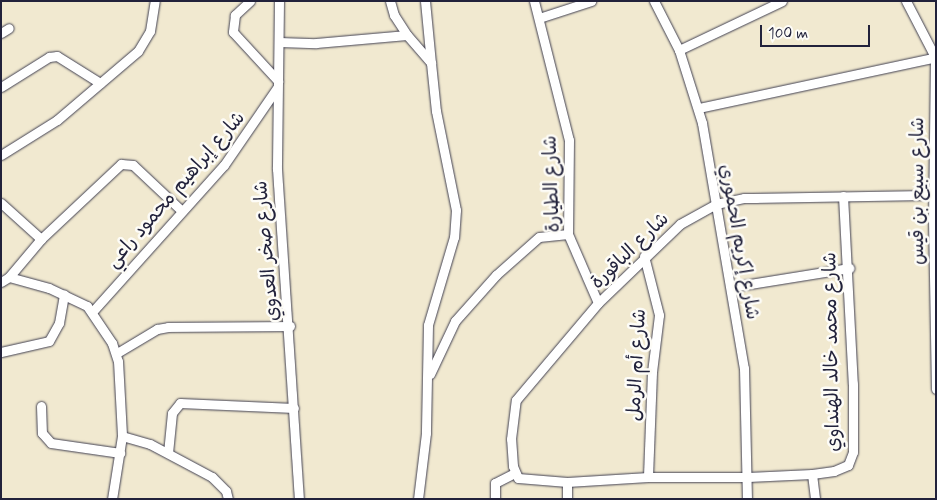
<!DOCTYPE html>
<html>
<head>
<meta charset="utf-8">
<style>
	body { margin:0 }
	#map { position:relative; width:937px; height:500px; overflow:hidden; background:#f1e9d0; font-family:Mynerve,"Playpen Sans Arabic",sans-serif }
	div>[style] { position:absolute }
	[style*='--x'] { left:calc(var(--x)*1px); top:calc(var(--y)*1px); width:calc(var(--w)*1px); rotate:calc(var(--a)*1deg) }
	.roads { filter:drop-shadow(0 0 1px #414051) drop-shadow(0 0 1px #414051) }
	.minor>* { height:9px; margin:-4.5px; padding:0 4.5px; transform-origin:4.5px; border-radius:4.5px; background:#fff }
	span { translate:-50% -50%; white-space:nowrap; text-align:center; line-height:1.15; -webkit-text-stroke:5px #fdfcf7; paint-order:stroke }
	.street-label { font-size:19px; color:#22223b }
	.frame { position:absolute; inset:0; border:2px solid #22223b; pointer-events:none }
	.scale { position:absolute; left:760px; top:25px; width:110px; height:22px; box-sizing:border-box; border:2px solid #22223b; border-top:0; padding-left:6px; font-size:15px; line-height:18px; white-space:nowrap; color:#22223b; -webkit-text-stroke:4px #fdfcf7; paint-order:stroke }
</style>
</head>
<body>
<div id="map">
	<div class="roads">
		<div class="minor">
			<i style="--x:250;--y:1;--w:21;--a:137"></i>
			<i style="--x:235;--y:15;--w:17;--a:97"></i>
			<i style="--x:233;--y:32;--w:67;--a:47.4"></i>
			<i style="--x:279;--y:1;--w:168;--a:90.7"></i>
			<i style="--x:277;--y:169;--w:331;--a:86.2"></i>
			<i style="--x:390;--y:1;--w:15;--a:74"></i>
			<i style="--x:394;--y:15;--w:24;--a:57"></i>
			<i style="--x:407;--y:35;--w:37;--a:49"></i>
			<i style="--x:431;--y:63;--w:48;--a:84.1"></i>
			<i style="--x:436;--y:111;--w:101;--a:78.6"></i>
			<i style="--x:456;--y:210;--w:27;--a:94"></i>
			<i style="--x:454;--y:237;--w:92;--a:106.5"></i>
			<i style="--x:428;--y:325;--w:108;--a:91.1"></i>
			<i style="--x:426;--y:433;--w:66;--a:96.9"></i>
			<i style="--x:425;--y:1;--w:62;--a:84.5"></i>
			<i style="--x:534;--y:1;--w:143;--a:75.9"></i>
			<i style="--x:569;--y:140;--w:94;--a:90.6"></i>
			<i style="--x:568;--y:234;--w:75;--a:66.5"></i>
			<i style="--x:654;--y:1;--w:55;--a:63"></i>
			<i style="--x:679;--y:50;--w:77;--a:72.5"></i>
			<i style="--x:702;--y:123;--w:249;--a:80.3"></i>
			<i style="--x:744;--y:368;--w:131;--a:88.7"></i>
			<i style="--x:906;--y:1;--w:63;--a:62.6"></i>
			<i style="--x:935;--y:57;--w:162;--a:90.7"></i>
			<i style="--x:933;--y:219;--w:170;--a:89"></i>
			<i style="--x:539;--y:18;--w:55;--a:-18.1"></i>
			<i style="--x:1;--y:33;--w:9;--a:-32"></i>
			<i style="--x:279;--y:42;--w:37;--a:2"></i>
			<i style="--x:316;--y:43;--w:91;--a:-5"></i>
			<i style="--x:679;--y:50;--w:114;--a:-25.4"></i>
			<i style="--x:1;--y:87;--w:57;--a:-32"></i>
			<i style="--x:49;--y:57;--w:8;--a:-7"></i>
			<i style="--x:57;--y:56;--w:51;--a:32.1"></i>
			<i style="--x:699;--y:108;--w:242;--a:-12.1"></i>
			<i style="--x:1;--y:155;--w:66;--a:-32"></i>
			<i style="--x:57;--y:120;--w:106;--a:-40.4"></i>
			<i style="--x:138;--y:51;--w:23;--a:-59"></i>
			<i style="--x:150;--y:31;--w:30;--a:-81"></i>
			<i style="--x:843;--y:196;--w:188;--a:87"></i>
			<i style="--x:853;--y:384;--w:68;--a:90"></i>
			<i style="--x:853;--y:452;--w:14;--a:111"></i>
			<i style="--x:848;--y:465;--w:15;--a:157"></i>
			<i style="--x:834;--y:471;--w:22;--a:172"></i>
			<i style="--x:812;--y:474;--w:64;--a:177.3"></i>
			<i style="--x:748;--y:477;--w:100;--a:180"></i>
			<i style="--x:648;--y:477;--w:81;--a:176.5"></i>
			<i style="--x:567;--y:482;--w:49;--a:-175.3"></i>
			<i style="--x:518;--y:478;--w:13;--a:-113"></i>
			<i style="--x:513;--y:466;--w:27;--a:-94"></i>
			<i style="--x:511;--y:439;--w:39;--a:-83"></i>
			<i style="--x:516;--y:400;--w:127;--a:-49.8"></i>
			<i style="--x:598;--y:303;--w:114;--a:-43.9"></i>
			<i style="--x:680;--y:224;--w:41;--a:-29.1"></i>
			<i style="--x:716;--y:204;--w:29;--a:-12"></i>
			<i style="--x:744;--y:198;--w:12;--a:0"></i>
			<i style="--x:756;--y:198;--w:180;--a:-1"></i>
			<i style="--x:1;--y:203;--w:54;--a:42"></i>
			<i style="--x:644;--y:256;--w:61;--a:75.7"></i>
			<i style="--x:659;--y:315;--w:57;--a:97"></i>
			<i style="--x:652;--y:372;--w:105;--a:92.2"></i>
			<i style="--x:9;--y:277;--w:41;--a:15.4"></i>
			<i style="--x:49;--y:288;--w:42;--a:25.3"></i>
			<i style="--x:87;--y:306;--w:45;--a:56"></i>
			<i style="--x:112;--y:343;--w:19;--a:72"></i>
			<i style="--x:118;--y:361;--w:75;--a:86.9"></i>
			<i style="--x:122;--y:436;--w:64;--a:99"></i>
			<i style="--x:1;--y:282;--w:9;--a:-32"></i>
			<i style="--x:9;--y:277;--w:50;--a:-49.9"></i>
			<i style="--x:41;--y:239;--w:110;--a:-43.2"></i>
			<i style="--x:121;--y:164;--w:12;--a:5"></i>
			<i style="--x:133;--y:165;--w:66;--a:43.2"></i>
			<i style="--x:731;--y:287;--w:120;--a:-9.1"></i>
			<i style="--x:93;--y:311;--w:196;--a:-48.1"></i>
			<i style="--x:224;--y:165;--w:93;--a:-55.5"></i>
			<i style="--x:1;--y:352;--w:49;--a:-12.9"></i>
			<i style="--x:49;--y:341;--w:21;--a:-61"></i>
			<i style="--x:59;--y:323;--w:29;--a:-80"></i>
			<i style="--x:117;--y:353;--w:47;--a:-31"></i>
			<i style="--x:157;--y:329;--w:11;--a:-10"></i>
			<i style="--x:168;--y:327;--w:122;--a:-0.5"></i>
			<i style="--x:430;--y:374;--w:59;--a:-64.7"></i>
			<i style="--x:455;--y:321;--w:62;--a:-48.3"></i>
			<i style="--x:496;--y:275;--w:57;--a:-41.5"></i>
			<i style="--x:539;--y:237;--w:29;--a:-6"></i>
			<i style="--x:41;--y:406;--w:27;--a:88"></i>
			<i style="--x:42;--y:433;--w:13;--a:48"></i>
			<i style="--x:51;--y:443;--w:70;--a:8.2"></i>
			<i style="--x:122;--y:436;--w:29;--a:16"></i>
			<i style="--x:150;--y:444;--w:70;--a:28"></i>
			<i style="--x:212;--y:477;--w:20;--a:45"></i>
			<i style="--x:226;--y:491;--w:8;--a:76"></i>
			<i style="--x:168;--y:453;--w:40;--a:-84.3"></i>
			<i style="--x:172;--y:413;--w:13;--a:-51"></i>
			<i style="--x:180;--y:403;--w:114;--a:2.5"></i>
			<i style="--x:812;--y:474;--w:25;--a:83"></i>
			<i style="--x:567;--y:482;--w:17;--a:90"></i>
			<i style="--x:495;--y:499;--w:16;--a:-90"></i>
			<i style="--x:495;--y:483;--w:22;--a:-27"></i>
		</div>
	</div>
	<div class="street-label">
		<span style="left:552px;top:184px;rotate:-92deg">شارع الطيارة</span>
		<span style="left:176px;top:190px;rotate:-49deg">شارع إبراهيم محمود راعي</span>
		<span style="left:918px;top:191px;rotate:-90deg">شارع سبيع بن قيس</span>
		<span style="left:739px;top:242px;rotate:80deg">شارع إكريم الحموري</span>
		<span style="left:267px;top:251px;rotate:-95deg">شارع صخر العدوي</span>
		<span style="left:630px;top:251px;rotate:-44deg">شارع الباقورة</span>
		<span style="left:832px;top:352px;rotate:-91deg">شارع محمد خالد الهنداوي</span>
		<span style="left:637px;top:365px;rotate:-87deg">شارع أم الرمل</span>
	</div>
	<div class="frame"></div>
	<div class="scale">100 m</div>
</div>
</body>
</html>
